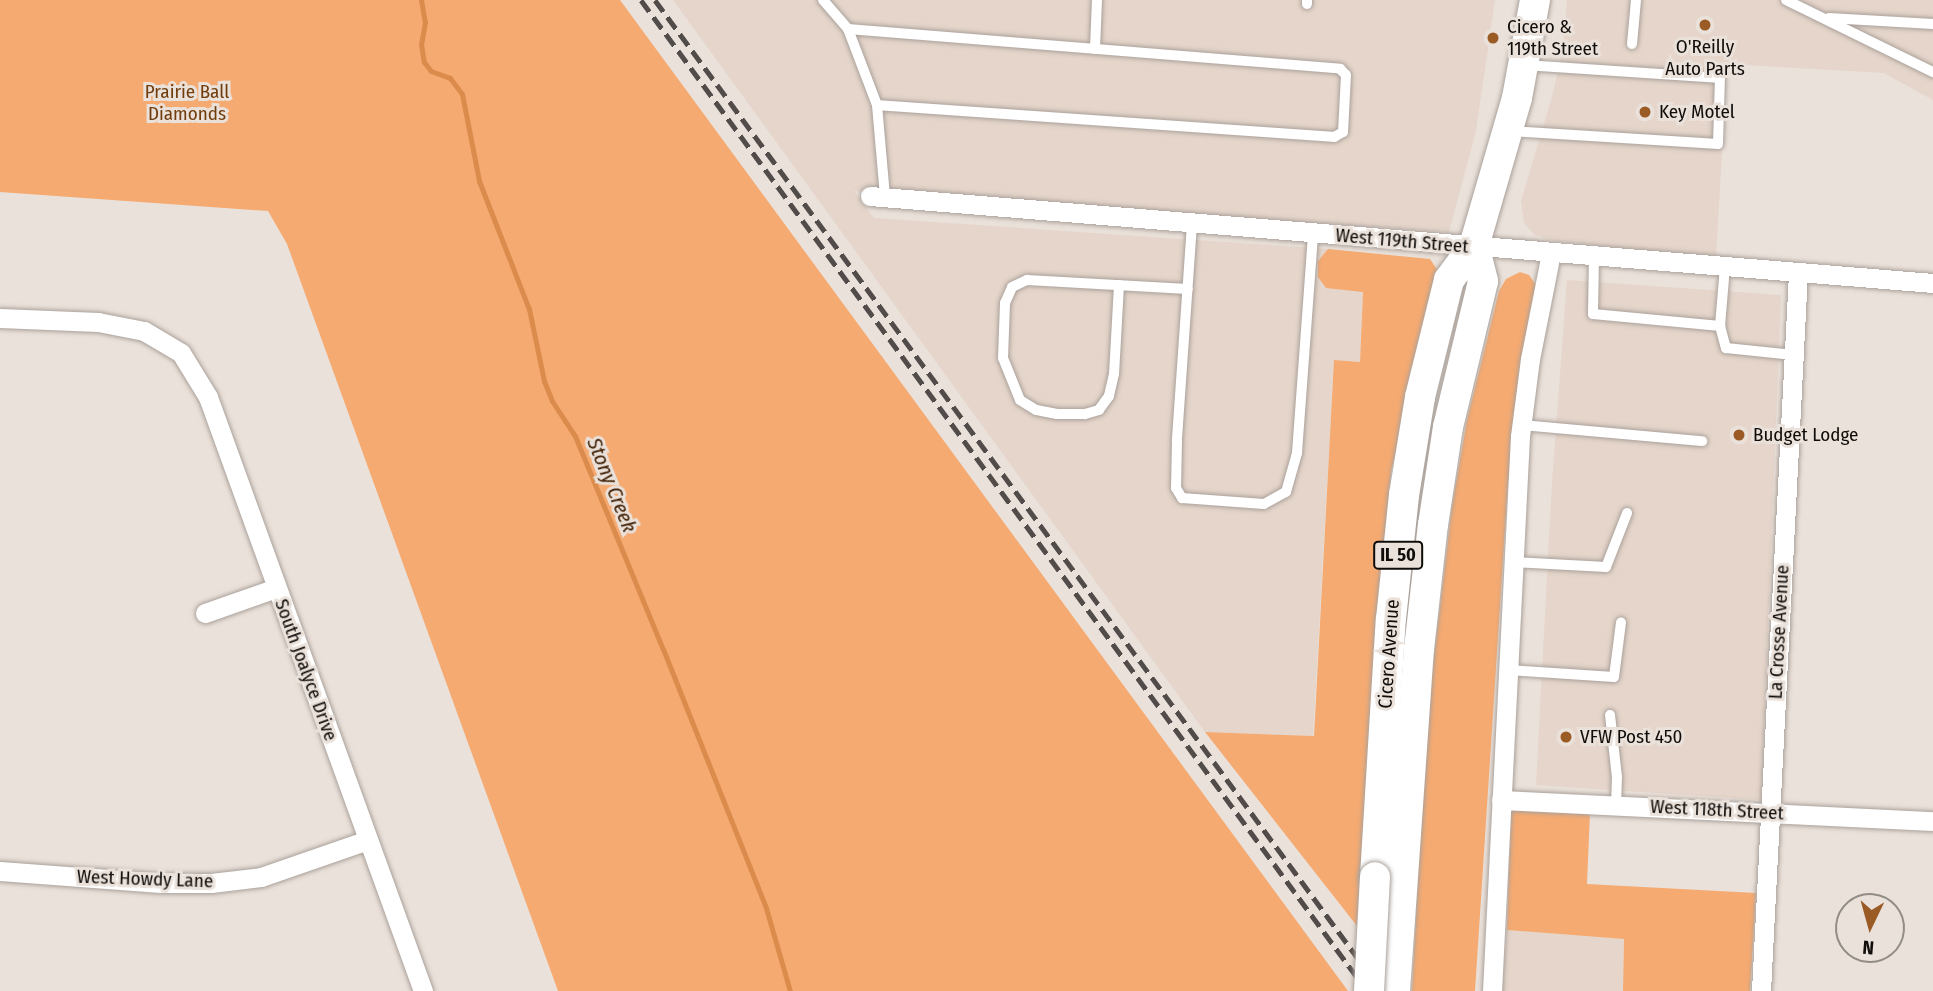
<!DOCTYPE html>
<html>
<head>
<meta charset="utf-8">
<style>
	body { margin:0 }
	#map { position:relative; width:1933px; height:991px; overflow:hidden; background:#eae1da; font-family:"Fira Sans Condensed",sans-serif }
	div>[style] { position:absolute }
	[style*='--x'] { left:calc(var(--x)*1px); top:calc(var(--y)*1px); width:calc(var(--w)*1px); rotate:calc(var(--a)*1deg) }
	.built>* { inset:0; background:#e5d5ca }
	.green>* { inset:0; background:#f5aa71 }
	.stream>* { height:5px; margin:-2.5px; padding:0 2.5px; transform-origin:2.5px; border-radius:2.5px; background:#db8c4d }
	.roads { filter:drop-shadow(0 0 2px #aaa19b) drop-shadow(0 0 2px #aaa19b) }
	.service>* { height:10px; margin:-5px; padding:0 5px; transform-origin:5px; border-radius:5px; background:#fff }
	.minor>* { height:19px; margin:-9.5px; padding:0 9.5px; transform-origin:9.5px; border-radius:9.5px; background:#fff }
	.primary>* { height:30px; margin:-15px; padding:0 15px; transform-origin:15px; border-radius:15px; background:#fff }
	.rail>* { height:5px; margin-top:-2.5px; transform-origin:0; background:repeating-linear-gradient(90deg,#514c49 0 14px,transparent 0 21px) }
	.bridges { filter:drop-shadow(0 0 2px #aaa19b) drop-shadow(0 0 2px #aaa19b) }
	.primary-bridge>* { height:30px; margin:-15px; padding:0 15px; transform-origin:15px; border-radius:15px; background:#fff }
	.dots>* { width:19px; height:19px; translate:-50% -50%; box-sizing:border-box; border:4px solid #eae1da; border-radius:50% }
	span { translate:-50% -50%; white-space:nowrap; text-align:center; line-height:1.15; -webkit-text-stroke:6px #eae1da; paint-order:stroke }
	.shield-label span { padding:2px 5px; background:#eae1da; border:2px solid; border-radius:5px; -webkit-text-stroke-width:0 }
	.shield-label { font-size:18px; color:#0f0c0a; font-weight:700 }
	.poi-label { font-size:19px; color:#0f0c0a }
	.left { translate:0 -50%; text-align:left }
	.park-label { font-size:19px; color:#713d0d }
	.street-label { font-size:19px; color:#0f0c0a }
	.water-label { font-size:21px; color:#402005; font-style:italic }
	.north { position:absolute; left:1835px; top:893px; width:70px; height:70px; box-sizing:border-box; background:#eae1da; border:2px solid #928c87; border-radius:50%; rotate:185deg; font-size:19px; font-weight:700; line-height:28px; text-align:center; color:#0f0c0a }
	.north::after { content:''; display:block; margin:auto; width:24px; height:32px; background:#9b5b25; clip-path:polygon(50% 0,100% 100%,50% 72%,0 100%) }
</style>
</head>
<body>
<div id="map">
	<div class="built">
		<i style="clip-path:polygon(673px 0,1495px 0,1476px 131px,1449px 232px,854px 191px,874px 218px,1328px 249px,1318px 261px,1363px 291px,1360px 362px,1334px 360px,1313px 736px,1205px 732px)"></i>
		<i style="clip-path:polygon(1567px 0,1933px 0,1933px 100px,1884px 73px,1727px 64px,1716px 258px,1550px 240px,1535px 235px,1524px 223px,1521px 201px,1552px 97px,1563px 49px)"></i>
		<i style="clip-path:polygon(1567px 280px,1781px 295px,1761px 800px,1536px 785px,1552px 483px)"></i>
		<i style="clip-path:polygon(1507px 930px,1624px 939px,1623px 991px,1502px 991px)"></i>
	</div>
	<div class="green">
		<i style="clip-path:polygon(0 0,620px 0,1348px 991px,558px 991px,287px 244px,268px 211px,0 192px)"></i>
		<i style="clip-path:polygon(1328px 249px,1430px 259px,1438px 271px,1391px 472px,1374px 649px,1357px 926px,1205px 732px,1314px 736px,1334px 360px,1360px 362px,1363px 292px,1326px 288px,1318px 277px,1318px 261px)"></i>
		<i style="clip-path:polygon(1520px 272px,1529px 275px,1536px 285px,1508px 483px,1475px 991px,1412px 991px,1427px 716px,1452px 506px,1467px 420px,1499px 291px,1506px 279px)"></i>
		<i style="clip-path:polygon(1511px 809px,1590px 812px,1587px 884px,1756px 893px,1750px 991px,1623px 991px,1624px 939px,1507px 930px)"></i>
	</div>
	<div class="stream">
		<i style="--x:421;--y:0;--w:22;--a:80"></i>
		<i style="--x:425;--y:22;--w:22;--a:100"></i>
		<i style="--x:421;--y:44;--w:18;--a:81"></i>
		<i style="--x:424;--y:62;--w:11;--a:52"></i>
		<i style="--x:431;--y:71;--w:20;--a:20"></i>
		<i style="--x:450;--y:78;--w:20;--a:53"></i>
		<i style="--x:462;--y:94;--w:89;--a:78.9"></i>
		<i style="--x:479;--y:181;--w:137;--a:68.7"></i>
		<i style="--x:529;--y:309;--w:74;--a:78.2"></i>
		<i style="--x:544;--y:381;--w:22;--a:68"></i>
		<i style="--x:552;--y:401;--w:42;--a:56.7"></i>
		<i style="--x:575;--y:436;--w:230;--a:67.6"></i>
		<i style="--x:663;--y:649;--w:279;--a:68.3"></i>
		<i style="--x:766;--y:908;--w:86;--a:73.9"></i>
	</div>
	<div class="roads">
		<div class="service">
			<i style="--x:823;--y:0;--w:38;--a:49"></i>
			<i style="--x:848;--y:29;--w:81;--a:69.1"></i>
			<i style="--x:877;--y:105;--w:92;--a:85"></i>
			<i style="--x:1786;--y:0;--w:164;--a:26.1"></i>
			<i style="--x:1307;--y:4;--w:4;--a:-90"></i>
			<i style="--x:1829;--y:18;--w:104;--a:3.3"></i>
			<i style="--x:848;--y:29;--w:494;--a:4.6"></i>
			<i style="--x:1340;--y:69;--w:8;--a:45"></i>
			<i style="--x:1346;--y:75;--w:57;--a:93"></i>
			<i style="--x:1343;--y:132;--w:10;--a:151"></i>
			<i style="--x:1334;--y:137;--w:458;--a:-176"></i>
			<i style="--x:1632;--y:44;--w:44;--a:-84.8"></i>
			<i style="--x:1095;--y:49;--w:49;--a:-87.7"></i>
			<i style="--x:1511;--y:131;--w:207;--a:3.6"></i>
			<i style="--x:1718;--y:144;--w:66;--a:-88.3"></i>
			<i style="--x:1720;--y:78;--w:195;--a:-176.2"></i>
			<i style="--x:1192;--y:224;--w:218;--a:94"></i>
			<i style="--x:1177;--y:441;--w:47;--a:91.2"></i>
			<i style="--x:1176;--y:488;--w:12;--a:59"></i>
			<i style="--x:1182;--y:498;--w:82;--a:4.2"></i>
			<i style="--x:1264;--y:504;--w:25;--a:-29"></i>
			<i style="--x:1286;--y:492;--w:41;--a:-74.2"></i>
			<i style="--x:1297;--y:453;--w:220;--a:-85.8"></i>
			<i style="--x:1594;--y:256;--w:58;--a:91"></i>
			<i style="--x:1593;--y:314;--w:128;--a:5.4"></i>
			<i style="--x:1720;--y:326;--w:60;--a:-85.2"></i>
			<i style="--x:1119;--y:285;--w:89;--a:93.2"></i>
			<i style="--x:1114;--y:374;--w:23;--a:103"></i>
			<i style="--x:1109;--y:396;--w:17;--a:126"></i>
			<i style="--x:1099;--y:410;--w:15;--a:164"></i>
			<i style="--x:1085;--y:414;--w:28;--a:180"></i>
			<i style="--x:1057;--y:414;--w:21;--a:-169"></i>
			<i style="--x:1036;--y:410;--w:19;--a:-148"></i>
			<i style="--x:1020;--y:400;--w:45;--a:-112"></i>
			<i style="--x:1003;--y:358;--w:55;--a:-87.9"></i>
			<i style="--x:1005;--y:303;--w:17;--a:-66"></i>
			<i style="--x:1012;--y:287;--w:17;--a:-25"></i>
			<i style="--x:1027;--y:280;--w:161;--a:3.2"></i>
			<i style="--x:1720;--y:326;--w:23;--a:75"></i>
			<i style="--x:1726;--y:348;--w:68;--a:5.9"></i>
			<i style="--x:1521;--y:425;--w:182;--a:5.1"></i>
			<i style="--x:1513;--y:562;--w:93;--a:3.1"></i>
			<i style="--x:1606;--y:567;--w:58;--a:-68.7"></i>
			<i style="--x:1508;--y:670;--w:106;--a:3.8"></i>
			<i style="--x:1614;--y:677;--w:55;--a:-82.7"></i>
			<i style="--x:1610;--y:715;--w:62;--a:83.6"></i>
			<i style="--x:1617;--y:777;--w:28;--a:92"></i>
		</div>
		<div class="minor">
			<i style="--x:870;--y:196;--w:1067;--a:4.68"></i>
			<i style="--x:0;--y:318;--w:98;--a:2.3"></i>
			<i style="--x:98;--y:322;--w:47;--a:11.1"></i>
			<i style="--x:144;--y:331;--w:43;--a:30.7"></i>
			<i style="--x:181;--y:353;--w:52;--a:58.5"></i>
			<i style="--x:208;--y:397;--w:632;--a:70.1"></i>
			<i style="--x:205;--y:613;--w:75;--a:-19.4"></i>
			<i style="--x:1501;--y:800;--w:433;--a:2.8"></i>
			<i style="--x:0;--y:871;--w:161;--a:4.3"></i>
			<i style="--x:161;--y:883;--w:50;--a:0"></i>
			<i style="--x:211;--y:883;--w:50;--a:-6.8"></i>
			<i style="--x:261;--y:877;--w:113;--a:-19.1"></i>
			<i style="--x:1492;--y:991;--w:556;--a:-87.11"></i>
			<i style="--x:1520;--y:436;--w:78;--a:-82.6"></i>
			<i style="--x:1530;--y:359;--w:108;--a:-78.8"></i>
			<i style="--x:1761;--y:991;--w:720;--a:-87.05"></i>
		</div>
		<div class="primary">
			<i style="--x:1375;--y:877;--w:258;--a:-86.5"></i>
			<i style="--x:1391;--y:619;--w:125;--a:-84"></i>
			<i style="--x:1404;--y:495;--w:99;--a:-80.7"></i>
			<i style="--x:1420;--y:397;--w:121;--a:-76.1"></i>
			<i style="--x:1449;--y:280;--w:42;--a:-53.7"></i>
			<i style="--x:1474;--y:246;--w:154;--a:-73.8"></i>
			<i style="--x:1517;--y:98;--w:100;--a:-79.6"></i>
			<i style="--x:1395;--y:991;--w:343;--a:-86"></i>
			<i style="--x:1419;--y:649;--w:125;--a:-83.6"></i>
			<i style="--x:1433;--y:525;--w:99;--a:-81.3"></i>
			<i style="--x:1448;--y:427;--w:150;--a:-76.5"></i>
			<i style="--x:1483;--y:281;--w:36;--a:-104"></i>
		</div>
	</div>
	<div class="rail">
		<i style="--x:641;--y:0;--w:1228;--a:53.77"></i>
		<i style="--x:655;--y:0;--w:1229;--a:53.74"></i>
	</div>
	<div class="bridges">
		<div class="primary-bridge">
			<i style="--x:1369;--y:991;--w:114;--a:-87"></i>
		</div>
	</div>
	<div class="dots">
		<i style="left:1705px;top:25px;background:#9b5b25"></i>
		<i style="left:1493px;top:38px;background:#9b5b25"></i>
		<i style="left:1645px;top:112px;background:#9b5b25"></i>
		<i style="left:1739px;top:435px;background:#9b5b25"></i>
		<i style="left:1566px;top:737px;background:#9b5b25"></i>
	</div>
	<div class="shield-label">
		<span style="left:1398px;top:555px">IL 50</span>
	</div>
	<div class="poi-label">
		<span class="left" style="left:1507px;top:38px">Cicero &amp;<br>119th Street</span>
		<span style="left:1705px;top:58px">O'Reilly<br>Auto Parts</span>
		<span class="left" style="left:1659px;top:112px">Key Motel</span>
		<span class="left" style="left:1753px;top:435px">Budget Lodge</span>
		<span class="left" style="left:1580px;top:737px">VFW Post 450</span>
	</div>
	<div class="park-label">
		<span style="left:187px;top:103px">Prairie Ball<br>Diamonds</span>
	</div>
	<div class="street-label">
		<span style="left:1402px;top:241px;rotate:5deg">West 119th Street</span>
		<span style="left:1779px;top:632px;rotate:-87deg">La Crosse Avenue</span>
		<span style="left:1389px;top:654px;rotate:-86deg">Cicero Avenue</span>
		<span style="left:306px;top:670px;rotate:70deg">South Joalyce Drive</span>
		<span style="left:1717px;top:810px;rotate:3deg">West 118th Street</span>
		<span style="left:145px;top:879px;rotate:2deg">West Howdy Lane</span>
	</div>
	<div class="water-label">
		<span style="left:612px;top:485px;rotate:68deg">Stony Creek</span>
	</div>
	<div class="north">N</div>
</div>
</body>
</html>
